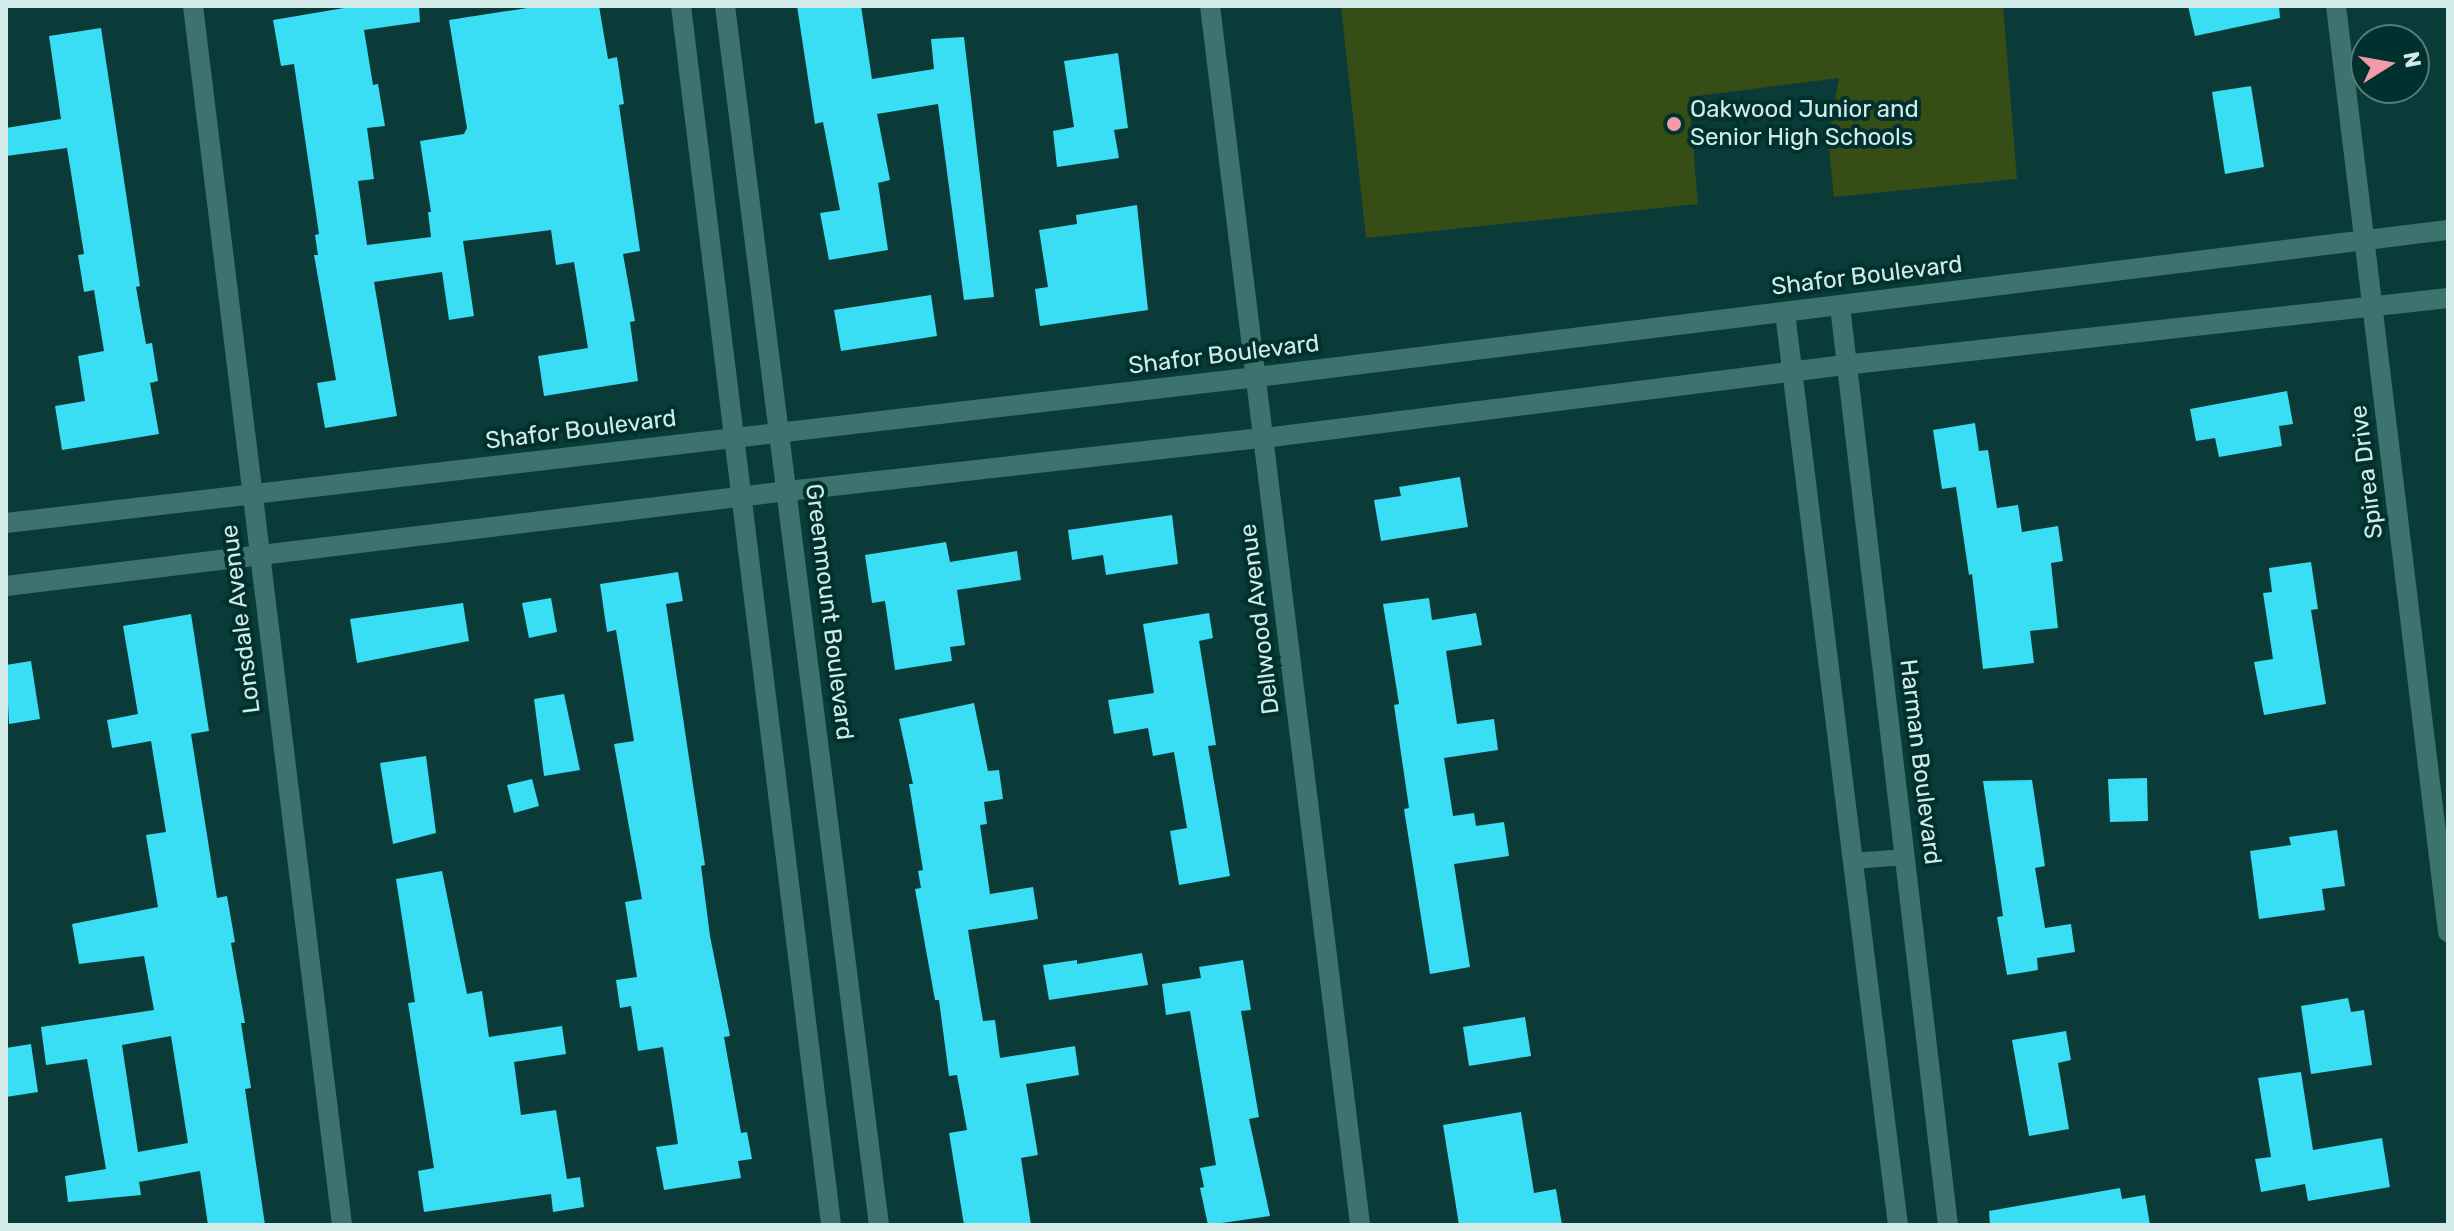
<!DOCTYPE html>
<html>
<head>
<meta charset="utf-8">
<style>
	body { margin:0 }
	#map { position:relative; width:2454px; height:1231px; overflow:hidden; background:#0a3b38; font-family:Rubik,sans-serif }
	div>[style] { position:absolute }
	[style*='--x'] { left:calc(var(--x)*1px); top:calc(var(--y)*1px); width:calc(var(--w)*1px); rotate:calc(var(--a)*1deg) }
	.green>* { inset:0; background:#374d16 }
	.building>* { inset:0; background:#39def4 }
	.lane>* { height:16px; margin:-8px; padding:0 8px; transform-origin:8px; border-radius:8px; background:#3c736f }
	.street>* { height:20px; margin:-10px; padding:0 10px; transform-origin:10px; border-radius:10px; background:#3c736f }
	.dots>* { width:22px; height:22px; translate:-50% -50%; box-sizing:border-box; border:4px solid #00312e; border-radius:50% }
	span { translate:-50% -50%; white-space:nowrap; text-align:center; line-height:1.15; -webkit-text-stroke:8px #00312e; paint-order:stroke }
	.poi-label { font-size:24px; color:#d3ebe8 }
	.left { translate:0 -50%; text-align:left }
	.street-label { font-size:24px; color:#d3ebe8 }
	.frame { position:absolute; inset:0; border:8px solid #d3ebe8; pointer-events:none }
	.north { position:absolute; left:2350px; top:24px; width:80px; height:80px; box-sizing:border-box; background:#00312e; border:2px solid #547b78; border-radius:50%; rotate:79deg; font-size:22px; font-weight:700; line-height:32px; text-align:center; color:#d3ebe8 }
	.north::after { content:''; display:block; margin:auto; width:28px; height:36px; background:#f39aa9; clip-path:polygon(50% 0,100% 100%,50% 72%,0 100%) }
</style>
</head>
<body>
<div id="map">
	<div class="green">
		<i style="clip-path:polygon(1341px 6px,2003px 6px,2017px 179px,1834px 197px,1828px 140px,1839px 78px,1689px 97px,1698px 204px,1366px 238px)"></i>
	</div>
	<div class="building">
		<i style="clip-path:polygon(356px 6px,419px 6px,420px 22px,364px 30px,373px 85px,378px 84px,385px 126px,367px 128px,374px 179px,358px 181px,367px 245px,431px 237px,428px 212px,431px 212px,420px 141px,464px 134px,467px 128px,449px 20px,540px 6px,599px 6px,608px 59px,617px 57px,624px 104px,619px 105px,640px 251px,623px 254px,635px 321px,630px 322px,638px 381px,544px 396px,538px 356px,588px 348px,574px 262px,556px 265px,551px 230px,463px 241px,474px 316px,449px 320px,442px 272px,374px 282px,397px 416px,325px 428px,317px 383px,336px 380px,314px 255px,318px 255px,315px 235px,319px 234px,294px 64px,281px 66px,273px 20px)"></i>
		<i style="clip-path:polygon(797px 6px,861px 6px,872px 79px,934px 69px,931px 39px,964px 37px,994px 297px,964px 300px,938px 104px,877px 114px,890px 180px,878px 183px,888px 250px,829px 260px,820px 213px,840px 210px,823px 122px,815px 124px)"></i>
		<i style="clip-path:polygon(2188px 6px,2279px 6px,2280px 18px,2195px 36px)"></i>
		<i style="clip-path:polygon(101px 28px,140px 286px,136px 287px,146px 344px,152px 343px,158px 381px,150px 383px,159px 434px,62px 450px,55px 406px,85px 401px,78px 356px,104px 351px,94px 290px,84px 292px,78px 255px,84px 254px,67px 148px,6px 156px,6px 128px,61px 119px,49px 36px)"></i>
		<i style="clip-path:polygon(1118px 53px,1128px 128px,1114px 130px,1119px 158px,1057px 167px,1053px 131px,1074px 127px,1064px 61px)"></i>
		<i style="clip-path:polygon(2251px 86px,2264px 167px,2225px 174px,2212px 92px)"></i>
		<i style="clip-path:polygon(1137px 205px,1148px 310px,1040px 326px,1035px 289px,1048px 287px,1039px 230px,1077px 224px,1076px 215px)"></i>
		<i style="clip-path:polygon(931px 295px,937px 336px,841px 351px,834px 310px)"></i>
		<i style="clip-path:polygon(2287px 391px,2293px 424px,2279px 426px,2282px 446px,2219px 457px,2215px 438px,2196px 441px,2190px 409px)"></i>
		<i style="clip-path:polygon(1975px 423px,1979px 451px,1988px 450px,1997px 508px,2018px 505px,2022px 532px,2058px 526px,2063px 561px,2051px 563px,2058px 628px,2030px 631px,2034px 663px,1983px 669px,1972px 574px,1969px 575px,1956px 487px,1942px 489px,1933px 430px)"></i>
		<i style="clip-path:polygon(1460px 477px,1468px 527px,1381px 541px,1374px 500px,1401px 496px,1399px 487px)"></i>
		<i style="clip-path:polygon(1172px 515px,1178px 564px,1106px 575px,1103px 555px,1072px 560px,1068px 530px)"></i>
		<i style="clip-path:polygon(946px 542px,950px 562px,1017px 551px,1021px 580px,957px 590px,965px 645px,950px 647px,952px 661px,895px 670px,885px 601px,872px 603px,865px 555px)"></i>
		<i style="clip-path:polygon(2311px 562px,2318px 609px,2311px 610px,2326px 704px,2264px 715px,2254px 662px,2273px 659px,2263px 593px,2272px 592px,2269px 568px)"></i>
		<i style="clip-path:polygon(678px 572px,683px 601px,666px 604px,705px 865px,701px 866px,710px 936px,730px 1036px,724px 1037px,741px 1133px,747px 1132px,752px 1159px,738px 1161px,741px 1178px,664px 1190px,656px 1147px,678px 1144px,663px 1047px,638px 1051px,631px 1006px,620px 1008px,616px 980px,637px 977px,625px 902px,642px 899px,614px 744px,634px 741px,616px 630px,607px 632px,600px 584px)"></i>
		<i style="clip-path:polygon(551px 598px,557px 632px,529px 638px,522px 603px)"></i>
		<i style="clip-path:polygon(1429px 598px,1432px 620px,1476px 613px,1482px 645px,1446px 651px,1457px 724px,1494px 719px,1498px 750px,1444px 758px,1453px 816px,1474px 813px,1476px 826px,1504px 822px,1509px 856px,1454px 864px,1470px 967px,1430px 974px,1404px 809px,1409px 808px,1394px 705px,1399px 704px,1383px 604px)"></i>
		<i style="clip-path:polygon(463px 603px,469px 641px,357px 663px,350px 619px)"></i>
		<i style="clip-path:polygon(1209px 613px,1213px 638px,1199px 641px,1216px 745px,1208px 746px,1230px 876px,1179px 885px,1170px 831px,1187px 828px,1174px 752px,1153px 756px,1148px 728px,1114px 734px,1108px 700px,1154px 693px,1143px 624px)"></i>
		<i style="clip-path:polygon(evenodd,191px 614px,209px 731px,191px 734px,217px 898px,227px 896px,235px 942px,231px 943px,245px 1023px,241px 1023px,251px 1088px,245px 1089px,265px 1225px,208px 1225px,200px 1171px,139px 1182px,141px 1195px,68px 1202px,65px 1176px,106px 1169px,87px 1059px,46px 1065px,41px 1027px,154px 1010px,144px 956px,79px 964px,72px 924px,158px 907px,146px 835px,166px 832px,151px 741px,112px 748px,107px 720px,138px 714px,123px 626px,191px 614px,171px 1036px,188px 1143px,138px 1152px,122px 1045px,171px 1036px)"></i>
		<i style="clip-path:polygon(31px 661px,40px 719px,9px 724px,6px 665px)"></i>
		<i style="clip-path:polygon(564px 694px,580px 770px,544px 776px,534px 699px)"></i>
		<i style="clip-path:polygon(974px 703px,988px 771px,999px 770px,1003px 799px,984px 802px,987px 824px,980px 825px,990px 894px,1033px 887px,1038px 919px,968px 930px,983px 1021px,995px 1020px,1000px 1058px,1075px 1046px,1079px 1075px,1026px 1084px,1038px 1155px,1021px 1158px,1031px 1225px,964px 1225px,949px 1133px,967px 1130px,957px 1075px,949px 1076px,939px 1000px,935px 1000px,915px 889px,921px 888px,918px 871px,923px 870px,909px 784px,913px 784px,899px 719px)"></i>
		<i style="clip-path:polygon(426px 756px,436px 833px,393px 844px,380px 763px)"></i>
		<i style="clip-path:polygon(2147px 778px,2148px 821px,2110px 822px,2108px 779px)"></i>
		<i style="clip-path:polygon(532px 779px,539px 806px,514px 813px,507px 785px)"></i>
		<i style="clip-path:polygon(2032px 780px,2045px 866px,2035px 868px,2045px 928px,2071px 924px,2075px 952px,2037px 958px,2038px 970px,2007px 975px,1997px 917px,2003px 916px,1983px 781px)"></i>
		<i style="clip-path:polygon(2337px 830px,2345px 886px,2322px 889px,2325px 910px,2259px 919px,2250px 851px,2291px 845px,2289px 837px)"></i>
		<i style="clip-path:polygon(442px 871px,467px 994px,482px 991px,489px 1037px,562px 1026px,566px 1054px,514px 1062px,521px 1115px,556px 1110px,567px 1179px,580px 1177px,584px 1207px,553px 1212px,551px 1194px,424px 1212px,418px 1171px,434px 1168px,408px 1003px,415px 1002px,396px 879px)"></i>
		<i style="clip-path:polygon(1142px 953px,1148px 985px,1049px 1000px,1043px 965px,1077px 960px,1077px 964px)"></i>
		<i style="clip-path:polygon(1243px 960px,1251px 1010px,1241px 1011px,1259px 1117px,1249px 1119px,1270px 1216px,1208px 1225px,1200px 1188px,1204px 1187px,1200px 1168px,1216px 1165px,1190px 1011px,1166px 1015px,1162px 984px,1201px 978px,1199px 967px)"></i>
		<i style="clip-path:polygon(2348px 998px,2351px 1012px,2364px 1010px,2372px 1065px,2311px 1074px,2301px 1006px)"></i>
		<i style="clip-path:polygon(1525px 1017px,1531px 1056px,1469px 1066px,1463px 1027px)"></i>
		<i style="clip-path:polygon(2066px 1031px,2071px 1060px,2058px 1063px,2069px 1129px,2029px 1136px,2012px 1040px)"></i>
		<i style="clip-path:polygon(31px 1044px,38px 1092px,6px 1097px,6px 1048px)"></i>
		<i style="clip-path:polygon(2301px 1072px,2313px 1150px,2382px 1138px,2390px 1187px,2308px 1201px,2305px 1184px,2261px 1192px,2255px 1159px,2271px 1157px,2258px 1078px)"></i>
		<i style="clip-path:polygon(1521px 1112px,1534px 1193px,1556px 1189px,1562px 1225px,1459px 1225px,1443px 1125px)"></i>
		<i style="clip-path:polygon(2120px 1188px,2122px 1199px,2145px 1195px,2150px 1225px,1990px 1225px,1989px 1211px)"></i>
	</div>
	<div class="lane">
		<i style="--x:1852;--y:861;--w:54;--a:-4.2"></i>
	</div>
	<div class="street">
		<i style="--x:193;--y:6;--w:1228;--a:83.03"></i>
		<i style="--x:681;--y:6;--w:1228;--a:82.98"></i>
		<i style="--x:725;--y:6;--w:1229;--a:82.8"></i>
		<i style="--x:1210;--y:6;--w:1228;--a:82.98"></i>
		<i style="--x:2336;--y:6;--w:933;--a:83.1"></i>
		<i style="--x:1840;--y:306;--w:925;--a:83.3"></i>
		<i style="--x:1785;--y:313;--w:919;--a:82.94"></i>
		<i style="--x:6;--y:523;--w:1259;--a:-6.66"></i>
		<i style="--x:1257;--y:377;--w:1200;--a:-7.04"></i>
		<i style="--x:6;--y:586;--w:788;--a:-6.93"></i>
		<i style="--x:788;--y:491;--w:479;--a:-6.4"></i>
		<i style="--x:1264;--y:438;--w:585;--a:-7.17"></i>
		<i style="--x:1844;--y:365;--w:608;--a:-6.33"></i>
	</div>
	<div class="dots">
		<i style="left:1674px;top:124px;background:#f39aa9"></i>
	</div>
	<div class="poi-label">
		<span class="left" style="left:1690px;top:124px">Oakwood Junior and<br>Senior High Schools</span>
	</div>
	<div class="street-label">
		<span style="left:1867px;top:276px;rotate:-7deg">Shafor Boulevard</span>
		<span style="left:1224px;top:355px;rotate:-7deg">Shafor Boulevard</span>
		<span style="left:581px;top:430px;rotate:-7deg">Shafor Boulevard</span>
		<span style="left:2367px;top:472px;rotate:-97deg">Spirea Drive</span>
		<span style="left:829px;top:612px;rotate:83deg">Greenmount Boulevard</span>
		<span style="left:241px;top:619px;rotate:-97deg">Lonsdale Avenue</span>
		<span style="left:1260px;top:619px;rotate:-97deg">Dellwood Avenue</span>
		<span style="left:1920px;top:762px;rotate:83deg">Harman Boulevard</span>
	</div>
	<div class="frame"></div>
	<div class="north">N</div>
</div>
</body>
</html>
